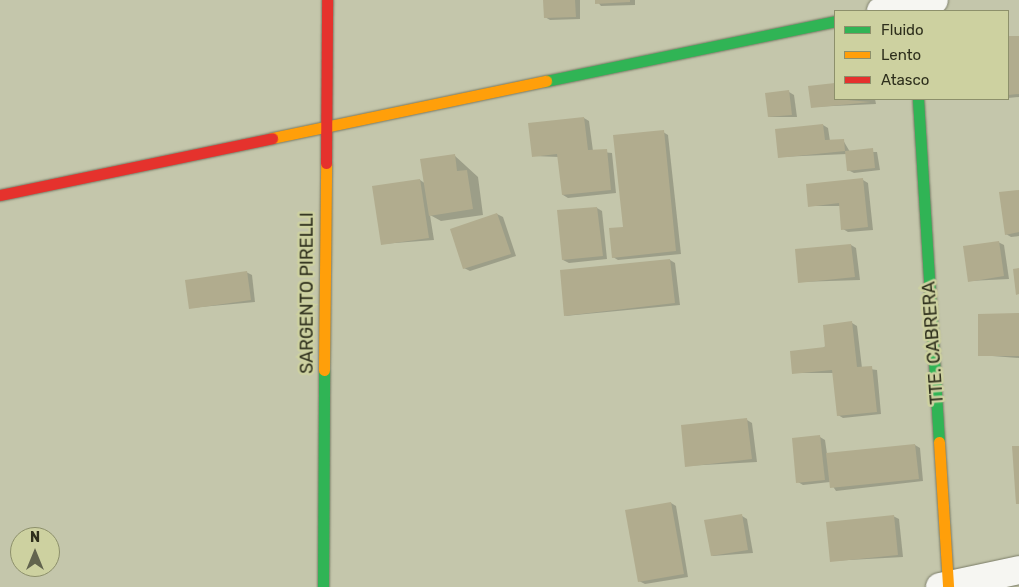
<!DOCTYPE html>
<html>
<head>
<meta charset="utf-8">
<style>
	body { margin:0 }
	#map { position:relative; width:1019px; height:587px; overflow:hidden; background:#c4c6ab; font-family:Rubik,sans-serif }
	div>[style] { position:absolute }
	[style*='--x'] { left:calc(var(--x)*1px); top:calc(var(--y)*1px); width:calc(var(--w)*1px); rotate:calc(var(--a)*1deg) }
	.shadow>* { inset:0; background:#0003 }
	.building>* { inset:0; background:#b1ac8e }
	.roads { filter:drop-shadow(0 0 1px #787a65) drop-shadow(0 0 1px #787a65) }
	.street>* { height:28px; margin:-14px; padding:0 14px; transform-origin:14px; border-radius:14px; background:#f6f6f2 }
	.fast>* { height:11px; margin:-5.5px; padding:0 5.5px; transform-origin:5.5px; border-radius:5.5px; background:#30b455 }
	.slow>* { height:11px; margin:-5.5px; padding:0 5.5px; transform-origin:5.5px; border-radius:5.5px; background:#ff9f0a }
	.jam>* { height:11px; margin:-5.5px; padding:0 5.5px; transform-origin:5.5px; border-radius:5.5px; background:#e5322d }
	span { translate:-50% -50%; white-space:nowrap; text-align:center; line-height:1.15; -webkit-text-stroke:5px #cdd1a0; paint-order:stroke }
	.street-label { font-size:18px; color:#2e2f1c }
	.legend { position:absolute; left:834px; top:10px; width:175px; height:90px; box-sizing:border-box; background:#cdd1a0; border:1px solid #8d906b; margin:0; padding:6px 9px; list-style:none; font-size:15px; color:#2e2f1c }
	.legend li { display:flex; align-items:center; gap:10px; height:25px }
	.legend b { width:25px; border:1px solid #8d906b }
	.north { position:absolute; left:10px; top:527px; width:50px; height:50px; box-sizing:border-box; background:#cdd1a0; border:1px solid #8d906b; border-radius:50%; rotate:0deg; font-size:14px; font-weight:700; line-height:20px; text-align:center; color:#2e2f1c }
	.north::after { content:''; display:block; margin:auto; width:18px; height:22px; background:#62644e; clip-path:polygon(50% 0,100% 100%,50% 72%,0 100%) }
</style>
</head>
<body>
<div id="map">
	<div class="shadow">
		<i style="clip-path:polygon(545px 0,580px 0,580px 19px,550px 20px,545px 17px)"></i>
		<i style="clip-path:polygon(596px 0,635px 0,635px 5px,601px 6px)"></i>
		<i style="clip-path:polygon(1019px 37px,1019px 97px,1008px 98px,1008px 38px)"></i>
		<i style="clip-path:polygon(835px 84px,835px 99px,875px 99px,876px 104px,812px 107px,810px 87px)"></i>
		<i style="clip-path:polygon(789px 92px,794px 95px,797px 117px,769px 117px)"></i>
		<i style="clip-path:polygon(584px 118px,589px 121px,593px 151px,612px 153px,616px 193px,568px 198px,563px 195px,559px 157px,533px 156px)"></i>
		<i style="clip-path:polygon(823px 125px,828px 128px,830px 141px,843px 140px,850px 152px,877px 152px,880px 170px,854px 173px,848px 170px,847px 154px,780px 157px)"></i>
		<i style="clip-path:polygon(663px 132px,668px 135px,681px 254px,618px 260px,613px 257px)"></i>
		<i style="clip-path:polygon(454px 155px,478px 177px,483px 215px,441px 221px,430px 215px,434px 240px,382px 244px,420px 180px,426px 184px)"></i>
		<i style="clip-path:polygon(863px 180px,868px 183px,873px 230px,848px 232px,843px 229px,840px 206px,810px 206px)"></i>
		<i style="clip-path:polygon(1019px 191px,1019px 236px,1011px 237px,1006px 234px)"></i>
		<i style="clip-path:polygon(597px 208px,602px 211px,607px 259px,569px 263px,563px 260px)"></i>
		<i style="clip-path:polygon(497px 214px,503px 217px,516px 256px,470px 271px,464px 268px,451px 230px)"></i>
		<i style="clip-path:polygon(998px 242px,1004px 245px,1009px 279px,969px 281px)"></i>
		<i style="clip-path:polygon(851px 245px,856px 248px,860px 280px,799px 282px)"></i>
		<i style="clip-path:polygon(670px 260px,675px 263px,680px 305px,565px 316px)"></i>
		<i style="clip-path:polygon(246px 272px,252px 275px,255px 302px,190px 308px)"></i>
		<i style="clip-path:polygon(1019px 314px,1019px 358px,979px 355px)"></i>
		<i style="clip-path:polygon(852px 323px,857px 326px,862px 368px,877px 370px,881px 414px,843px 418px,838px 415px,834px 373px,794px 373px)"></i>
		<i style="clip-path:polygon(747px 420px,752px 423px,757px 462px,686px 466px)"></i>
		<i style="clip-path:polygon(820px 437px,825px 440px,827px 454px,915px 445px,920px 448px,923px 481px,836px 491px,830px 482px,803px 485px,798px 482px)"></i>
		<i style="clip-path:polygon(671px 503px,676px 506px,688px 577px,645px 584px,639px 581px)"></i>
		<i style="clip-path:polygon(742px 516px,747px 519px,753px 553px,712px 556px)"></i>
		<i style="clip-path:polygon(893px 516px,899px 519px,903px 557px,831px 561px)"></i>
	</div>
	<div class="building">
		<i style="clip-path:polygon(543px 0,575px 0,576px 17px,544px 18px)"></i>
		<i style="clip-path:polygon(595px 0,630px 0,630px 2px,595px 4px)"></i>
		<i style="clip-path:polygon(1008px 36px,1019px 36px,1019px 94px,1008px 95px)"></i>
		<i style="clip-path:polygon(835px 83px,835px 99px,871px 102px,811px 108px,808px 86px)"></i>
		<i style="clip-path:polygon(789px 90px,792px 115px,768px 117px,765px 93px)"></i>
		<i style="clip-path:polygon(584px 117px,588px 150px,607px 149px,611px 190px,562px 195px,557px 154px,532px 157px,528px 123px)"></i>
		<i style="clip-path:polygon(823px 124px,825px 140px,844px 139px,845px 151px,873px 148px,875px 168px,847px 171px,845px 151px,778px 158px,775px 129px)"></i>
		<i style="clip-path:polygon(664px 130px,676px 251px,612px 258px,609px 228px,623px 227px,613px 135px)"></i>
		<i style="clip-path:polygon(455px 154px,457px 171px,467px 170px,473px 209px,429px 216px,420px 159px)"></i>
		<i style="clip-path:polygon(863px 178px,868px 227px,841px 230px,839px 203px,808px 207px,806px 184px)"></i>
		<i style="clip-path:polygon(420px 179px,429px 238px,381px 245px,372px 186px)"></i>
		<i style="clip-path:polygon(1019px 190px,1019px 232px,1005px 235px,999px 192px)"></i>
		<i style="clip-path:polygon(597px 207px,603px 256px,562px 260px,557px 210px)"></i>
		<i style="clip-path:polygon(497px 213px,511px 254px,463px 269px,450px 229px)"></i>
		<i style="clip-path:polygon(999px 241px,1004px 276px,968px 282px,963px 246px)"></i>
		<i style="clip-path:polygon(851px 244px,855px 277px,798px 283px,795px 249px)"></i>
		<i style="clip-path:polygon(670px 259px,675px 303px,564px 316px,560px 270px)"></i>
		<i style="clip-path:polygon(1019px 268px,1019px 294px,1016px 295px,1013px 269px)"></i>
		<i style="clip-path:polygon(247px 271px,251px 300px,189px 309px,185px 280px)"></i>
		<i style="clip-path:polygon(1019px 313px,1019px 356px,978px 356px,978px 314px)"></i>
		<i style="clip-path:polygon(852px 321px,857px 367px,872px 366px,877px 412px,837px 416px,832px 370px,792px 374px,790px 351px,825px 347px,823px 325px)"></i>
		<i style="clip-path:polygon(747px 418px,752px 459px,685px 467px,681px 425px)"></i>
		<i style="clip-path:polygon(820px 435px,825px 480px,796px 483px,792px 438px)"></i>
		<i style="clip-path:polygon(915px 444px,919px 479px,830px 488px,826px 453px)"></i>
		<i style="clip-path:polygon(1012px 446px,1019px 446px,1019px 504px,1016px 504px)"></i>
		<i style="clip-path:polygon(671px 502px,684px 574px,638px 582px,625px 510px)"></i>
		<i style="clip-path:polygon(742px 514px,748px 550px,711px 556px,704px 520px)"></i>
		<i style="clip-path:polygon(894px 515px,898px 555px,830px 562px,826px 522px)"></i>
	</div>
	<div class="roads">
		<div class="street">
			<i style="--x:881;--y:11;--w:54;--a:-11.7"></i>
			<i style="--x:940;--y:587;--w:81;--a:-12.1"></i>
		</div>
		<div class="fast">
			<i style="--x:546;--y:81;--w:295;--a:-11.7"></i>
			<i style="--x:918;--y:99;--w:344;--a:86.5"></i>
			<i style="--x:323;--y:587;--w:217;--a:-89.7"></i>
		</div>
		<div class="slow">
			<i style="--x:272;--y:138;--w:280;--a:-11.8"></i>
			<i style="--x:324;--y:370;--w:207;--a:-89.4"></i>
			<i style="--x:939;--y:442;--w:145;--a:86.4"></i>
		</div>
		<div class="jam">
			<i style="--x:326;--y:163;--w:163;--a:-89.6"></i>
			<i style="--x:0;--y:195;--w:278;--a:-11.8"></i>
		</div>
	</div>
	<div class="street-label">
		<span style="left:307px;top:293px;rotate:-90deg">SARGENTO PIRELLI</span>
		<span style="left:933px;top:343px;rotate:-94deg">TTE. CABRERA</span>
	</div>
	<ul class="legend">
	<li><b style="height:6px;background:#30b455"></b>Fluido</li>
	<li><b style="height:6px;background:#ff9f0a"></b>Lento</li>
	<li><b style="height:6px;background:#e5322d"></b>Atasco</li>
	</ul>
	<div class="north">N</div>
</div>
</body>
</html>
